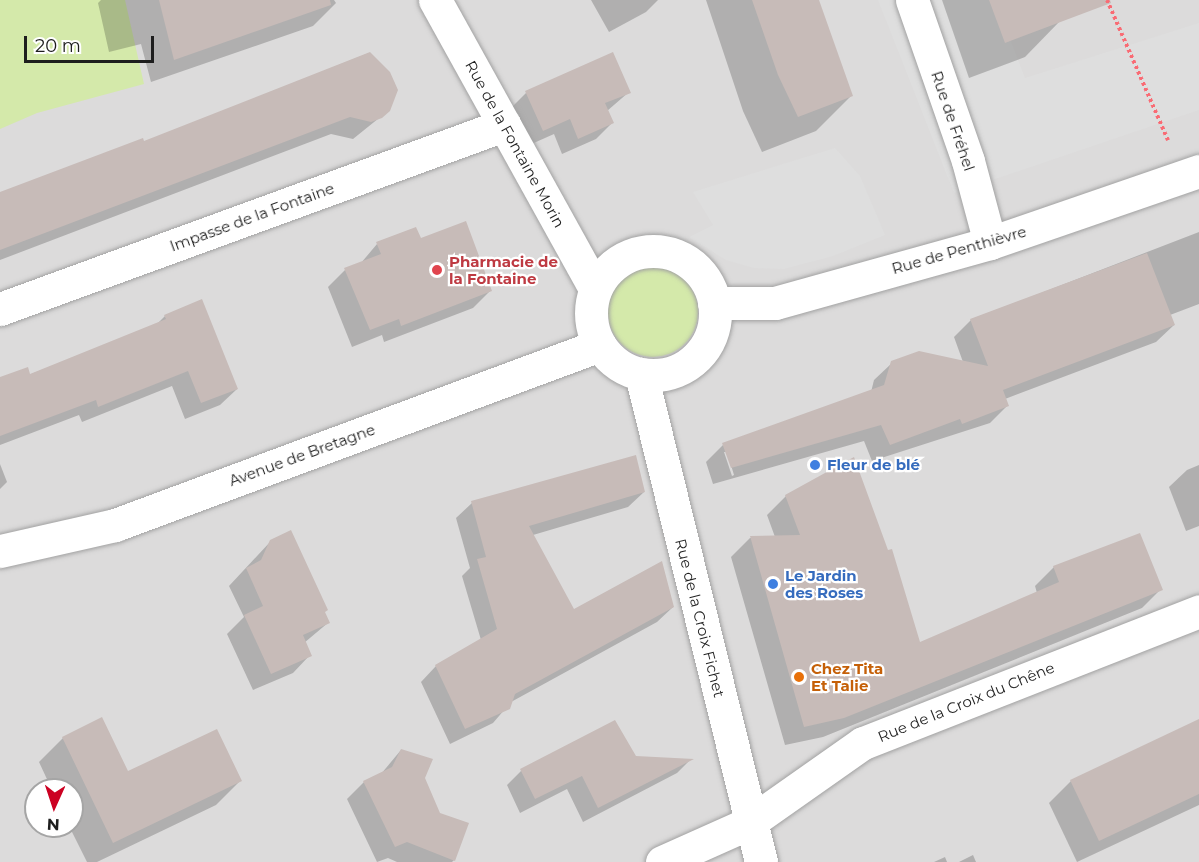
<!DOCTYPE html>
<html>
<head>
<meta charset="utf-8">
<style>
	body { margin:0 }
	#map { position:relative; width:1199px; height:862px; overflow:hidden; background:#efeae4; font-family:Montserrat,sans-serif }
	div>[style] { position:absolute }
	[style*='--x'] { left:calc(var(--x)*1px); top:calc(var(--y)*1px); width:calc(var(--w)*1px); rotate:calc(var(--a)*1deg) }
	.residential>* { inset:0; background:#dcdbdb }
	.grass>* { inset:0; background:#d4e9aa }
	.round { border-radius:50% }
	.parking>* { inset:0; background:#dedede }
	.shadow>* { inset:0; background:#0003 }
	.building>* { inset:0; background:#c7bbb8 }
	.path>* { height:4px; margin-top:-2px; transform-origin:0; background:repeating-linear-gradient(90deg,#f96b74 0 3px,transparent 0 6px) }
	.roads { filter:drop-shadow(0 0 2px #a2a2a2) drop-shadow(0 0 2px #a2a2a2) }
	.minor>* { height:33px; margin:-16.5px; padding:0 16.5px; transform-origin:16.5px; border-radius:16.5px; background:#fff }
	.tertiary>* { height:33px; margin:-16.5px; padding:0 16.5px; transform-origin:16.5px; border-radius:16.5px; background:#fff }
	.tertiary>.ring { margin:-16.5px; padding:0; box-sizing:content-box; background:none; border:33px solid #fff; border-radius:50% }
	.dots>* { width:16px; height:16px; translate:-50% -50%; box-sizing:border-box; border:3px solid #fff; border-radius:50% }
	span { translate:-50% -50%; white-space:nowrap; text-align:center; line-height:1.15; -webkit-text-stroke:4.5px #fff; paint-order:stroke }
	.street-label { font-size:15px; color:#1e1e1e }
	.health-label { font-size:15px; color:#be3a42; font-weight:700 }
	.left { translate:0 -50%; text-align:left }
	.shop-label { font-size:15px; color:#366cbe; font-weight:700 }
	.food-label { font-size:15px; color:#c56008; font-weight:700 }
	.north { position:absolute; left:24px; top:778px; width:60px; height:60px; box-sizing:border-box; background:#fff; border:2px solid #a5a5a5; border-radius:50%; rotate:183deg; font-size:16px; font-weight:700; line-height:24px; text-align:center; color:#1e1e1e }
	.north::after { content:''; display:block; margin:auto; width:21px; height:27px; background:#cc0122; clip-path:polygon(50% 0,100% 100%,50% 72%,0 100%) }
	.scale { position:absolute; left:24px; top:36px; width:130px; height:27px; box-sizing:border-box; border:3px solid #1e1e1e; border-top:0; padding-left:8px; font-size:18px; line-height:21px; white-space:nowrap; color:#1e1e1e; -webkit-text-stroke:4px #fff; paint-order:stroke }
</style>
</head>
<body>
<div id="map">
	<div class="residential">
		<i style="clip-path:polygon(evenodd,0 0,1199px 0,1199px 862px,0 862px,0 0,36px 790px,72px 790px,72px 826px,36px 826px,36px 790px)"></i>
	</div>
	<div class="grass">
		<i style="clip-path:polygon(0 0,125px 0,144px 84px,37px 113px,0 129px)"></i>
		<i class="round" style="left:608px;top:267px;width:90px;height:90px"></i>
	</div>
	<div class="parking">
		<i style="clip-path:polygon(878px 0,995px 0,1025px 78px,1199px 23px,1199px 110px,954px 193px)"></i>
		<i style="clip-path:polygon(835px 148px,860px 176px,885px 235px,833px 256px,784px 269px,754px 268px,726px 260px,689px 237px,713px 225px,693px 192px)"></i>
	</div>
	<div class="shadow">
		<i style="clip-path:polygon(101px 0,334px 0,336px 3px,313px 26px,151px 82px,141px 44px,109px 52px,98px 3px)"></i>
		<i style="clip-path:polygon(591px 0,658px 0,646px 12px,609px 32px)"></i>
		<i style="clip-path:polygon(706px 0,817px 0,851px 96px,816px 131px,762px 152px,743px 111px)"></i>
		<i style="clip-path:polygon(942px 0,1054px 0,1060px 21px,1025px 57px,969px 78px)"></i>
		<i style="clip-path:polygon(369px 53px,394px 82px,396px 90px,389px 110px,353px 139px,331px 134px,0 260px,0 194px,143px 143px)"></i>
		<i style="clip-path:polygon(629px 92px,607px 111px,612px 123px,596px 139px,562px 154px,554px 134px,527px 146px,510px 109px,526px 93px)"></i>
		<i style="clip-path:polygon(evenodd,1199px 232px,1199px 304px,1170px 315px,1174px 325px,1156px 342px,1005px 399px,1007px 406px,990px 423px,872px 461px,864px 441px,713px 484px,706px 462px,723px 445px,871px 392px,874px 380px,892px 363px,963px 362px,954px 337px,971px 320px,1199px 232px,724px 452px,727px 452px,734px 475px,732px 476px,724px 452px)"></i>
		<i style="clip-path:polygon(420px 240px,491px 290px,473px 308px,384px 342px,382px 335px,352px 347px,328px 287px,345px 270px,361px 263px,377px 244px)"></i>
		<i style="clip-path:polygon(165px 316px,237px 389px,220px 405px,185px 419px,172px 386px,82px 422px,79px 415px,0 445px,0 379px,29px 375px,157px 324px)"></i>
		<i style="clip-path:polygon(0 464px,7px 482px,0 489px)"></i>
		<i style="clip-path:polygon(1199px 465px,1199px 526px,1186px 531px,1169px 487px,1187px 470px)"></i>
		<i style="clip-path:polygon(644px 492px,628px 507px,533px 535px,573px 611px,673px 607px,657px 622px,511px 702px,493px 723px,450px 744px,421px 682px,436px 666px,481px 640px,462px 576px,470px 568px,456px 518px,472px 503px)"></i>
		<i style="clip-path:polygon(786px 496px,919px 645px,1037px 593px,1035px 586px,1054px 567px,1161px 589px,1142px 608px,823px 737px,785px 745px,731px 557px,750px 538px,775px 537px,767px 515px)"></i>
		<i style="clip-path:polygon(271px 541px,329px 622px,304px 643px,310px 655px,293px 673px,253px 690px,227px 634px,244px 617px,229px 586px)"></i>
		<i style="clip-path:polygon(1199px 721px,1199px 805px,1077px 862px,1049px 803px,1071px 781px)"></i>
		<i style="clip-path:polygon(63px 738px,128px 773px,240px 781px,216px 805px,97px 862px,87px 862px,69px 826px,72px 790px,52px 790px,39px 762px)"></i>
		<i style="clip-path:polygon(401px 750px,454px 860px,452px 862px,397px 862px,388px 858px,377px 862px,347px 799px,364px 782px,381px 774px)"></i>
		<i style="clip-path:polygon(635px 757px,690px 760px,677px 773px,583px 822px,567px 789px,520px 813px,507px 785px,521px 771px)"></i>
		<i style="clip-path:polygon(973px 855px,976px 862px,959px 862px)"></i>
		<i style="clip-path:polygon(945px 857px,947px 862px,934px 862px)"></i>
	</div>
	<div class="building">
		<i style="clip-path:polygon(159px 0,330px 0,331px 5px,174px 60px)"></i>
		<i style="clip-path:polygon(752px 0,819px 0,853px 96px,798px 117px,778px 75px)"></i>
		<i style="clip-path:polygon(989px 0,1110px 0,1111px 3px,1005px 43px)"></i>
		<i style="clip-path:polygon(370px 52px,390px 72px,398px 90px,390px 111px,382px 118px,371px 122px,350px 117px,0 250px,0 192px,143px 138px,144px 141px)"></i>
		<i style="clip-path:polygon(613px 52px,631px 93px,605px 103px,614px 123px,578px 139px,570px 119px,543px 131px,525px 91px)"></i>
		<i style="clip-path:polygon(466px 221px,492px 291px,401px 326px,399px 319px,370px 330px,344px 268px,381px 254px,376px 242px,416px 227px,421px 238px)"></i>
		<i style="clip-path:polygon(1147px 253px,1175px 325px,1003px 390px,1009px 406px,962px 424px,960px 419px,890px 445px,881px 425px,731px 468px,722px 443px,884px 385px,891px 361px,919px 351px,988px 366px,970px 319px)"></i>
		<i style="clip-path:polygon(202px 299px,238px 389px,201px 403px,188px 371px,98px 407px,96px 400px,0 436px,0 377px,28px 367px,30px 374px,166px 319px,164px 315px)"></i>
		<i style="clip-path:polygon(636px 455px,645px 492px,529px 526px,574px 609px,662px 561px,674px 607px,515px 694px,510px 709px,465px 729px,435px 665px,497px 629px,477px 559px,486px 557px,471px 501px)"></i>
		<i style="clip-path:polygon(854px 457px,888px 550px,892px 549px,920px 642px,1059px 582px,1053px 566px,1140px 533px,1163px 590px,844px 718px,804px 727px,750px 536px,800px 535px,785px 495px)"></i>
		<i style="clip-path:polygon(291px 530px,328px 610px,325px 612px,330px 623px,303px 635px,312px 656px,271px 674px,244px 615px,263px 606px,246px 568px,261px 560px,270px 540px)"></i>
		<i style="clip-path:polygon(102px 717px,128px 771px,217px 729px,242px 781px,113px 843px,62px 737px)"></i>
		<i style="clip-path:polygon(1199px 719px,1199px 794px,1099px 841px,1070px 780px)"></i>
		<i style="clip-path:polygon(615px 720px,636px 756px,694px 759px,598px 808px,582px 776px,535px 799px,520px 769px)"></i>
		<i style="clip-path:polygon(401px 749px,433px 759px,425px 778px,440px 813px,469px 823px,455px 861px,407px 842px,395px 847px,363px 781px,392px 767px)"></i>
	</div>
	<div class="path">
		<i style="--x:1107;--y:0;--w:153;--a:66.5"></i>
	</div>
	<div class="roads">
		<div class="minor">
			<i style="--x:912;--y:0;--w:170;--a:70.8"></i>
			<i style="--x:968;--y:161;--w:85;--a:75"></i>
			<i style="--x:714;--y:303;--w:61;--a:0"></i>
			<i style="--x:775;--y:303;--w:223;--a:-15.6"></i>
			<i style="--x:990;--y:243;--w:221;--a:-19"></i>
			<i style="--x:0;--y:309;--w:537;--a:-20.06"></i>
			<i style="--x:662;--y:862;--w:95;--a:-24.1"></i>
			<i style="--x:749;--y:823;--w:139;--a:-35.1"></i>
			<i style="--x:863;--y:743;--w:361;--a:-21.4"></i>
		</div>
		<div class="tertiary">
			<i style="--x:435;--y:0;--w:330;--a:61"></i>
			<i class="ring" style="left:591px;top:251px;width:91px;height:91px"></i>
			<i style="--x:641;--y:374;--w:503;--a:76.18"></i>
			<i style="--x:0;--y:551;--w:118;--a:-12.7"></i>
			<i style="--x:115;--y:525;--w:517;--a:-20.36"></i>
		</div>
	</div>
	<div class="dots">
		<i style="left:437px;top:270px;background:#e0444e"></i>
		<i style="left:815px;top:465px;background:#3f7fe0"></i>
		<i style="left:773px;top:584px;background:#3f7fe0"></i>
		<i style="left:799px;top:677px;background:#e8710a"></i>
	</div>
	<div class="street-label">
		<span style="left:953px;top:121px;rotate:71deg">Rue de Fréhel</span>
		<span style="left:515px;top:144px;rotate:61deg">Rue de la Fontaine Morin</span>
		<span style="left:252px;top:217px;rotate:-20deg">Impasse de la Fontaine</span>
		<span style="left:959px;top:250px;rotate:-16deg">Rue de Penthièvre</span>
		<span style="left:302px;top:455px;rotate:-20deg">Avenue de Bretagne</span>
		<span style="left:700px;top:618px;rotate:76deg">Rue de la Croix Fichet</span>
		<span style="left:966px;top:702px;rotate:-22deg">Rue de la Croix du Chêne</span>
	</div>
	<div class="health-label">
		<span class="left" style="left:449px;top:270px">Pharmacie de<br>la Fontaine</span>
	</div>
	<div class="shop-label">
		<span class="left" style="left:827px;top:465px">Fleur de blé</span>
		<span class="left" style="left:785px;top:584px">Le Jardin<br>des Roses</span>
	</div>
	<div class="food-label">
		<span class="left" style="left:811px;top:677px">Chez Tita<br>Et Talie</span>
	</div>
	<div class="north">N</div>
	<div class="scale">20 m</div>
</div>
</body>
</html>
